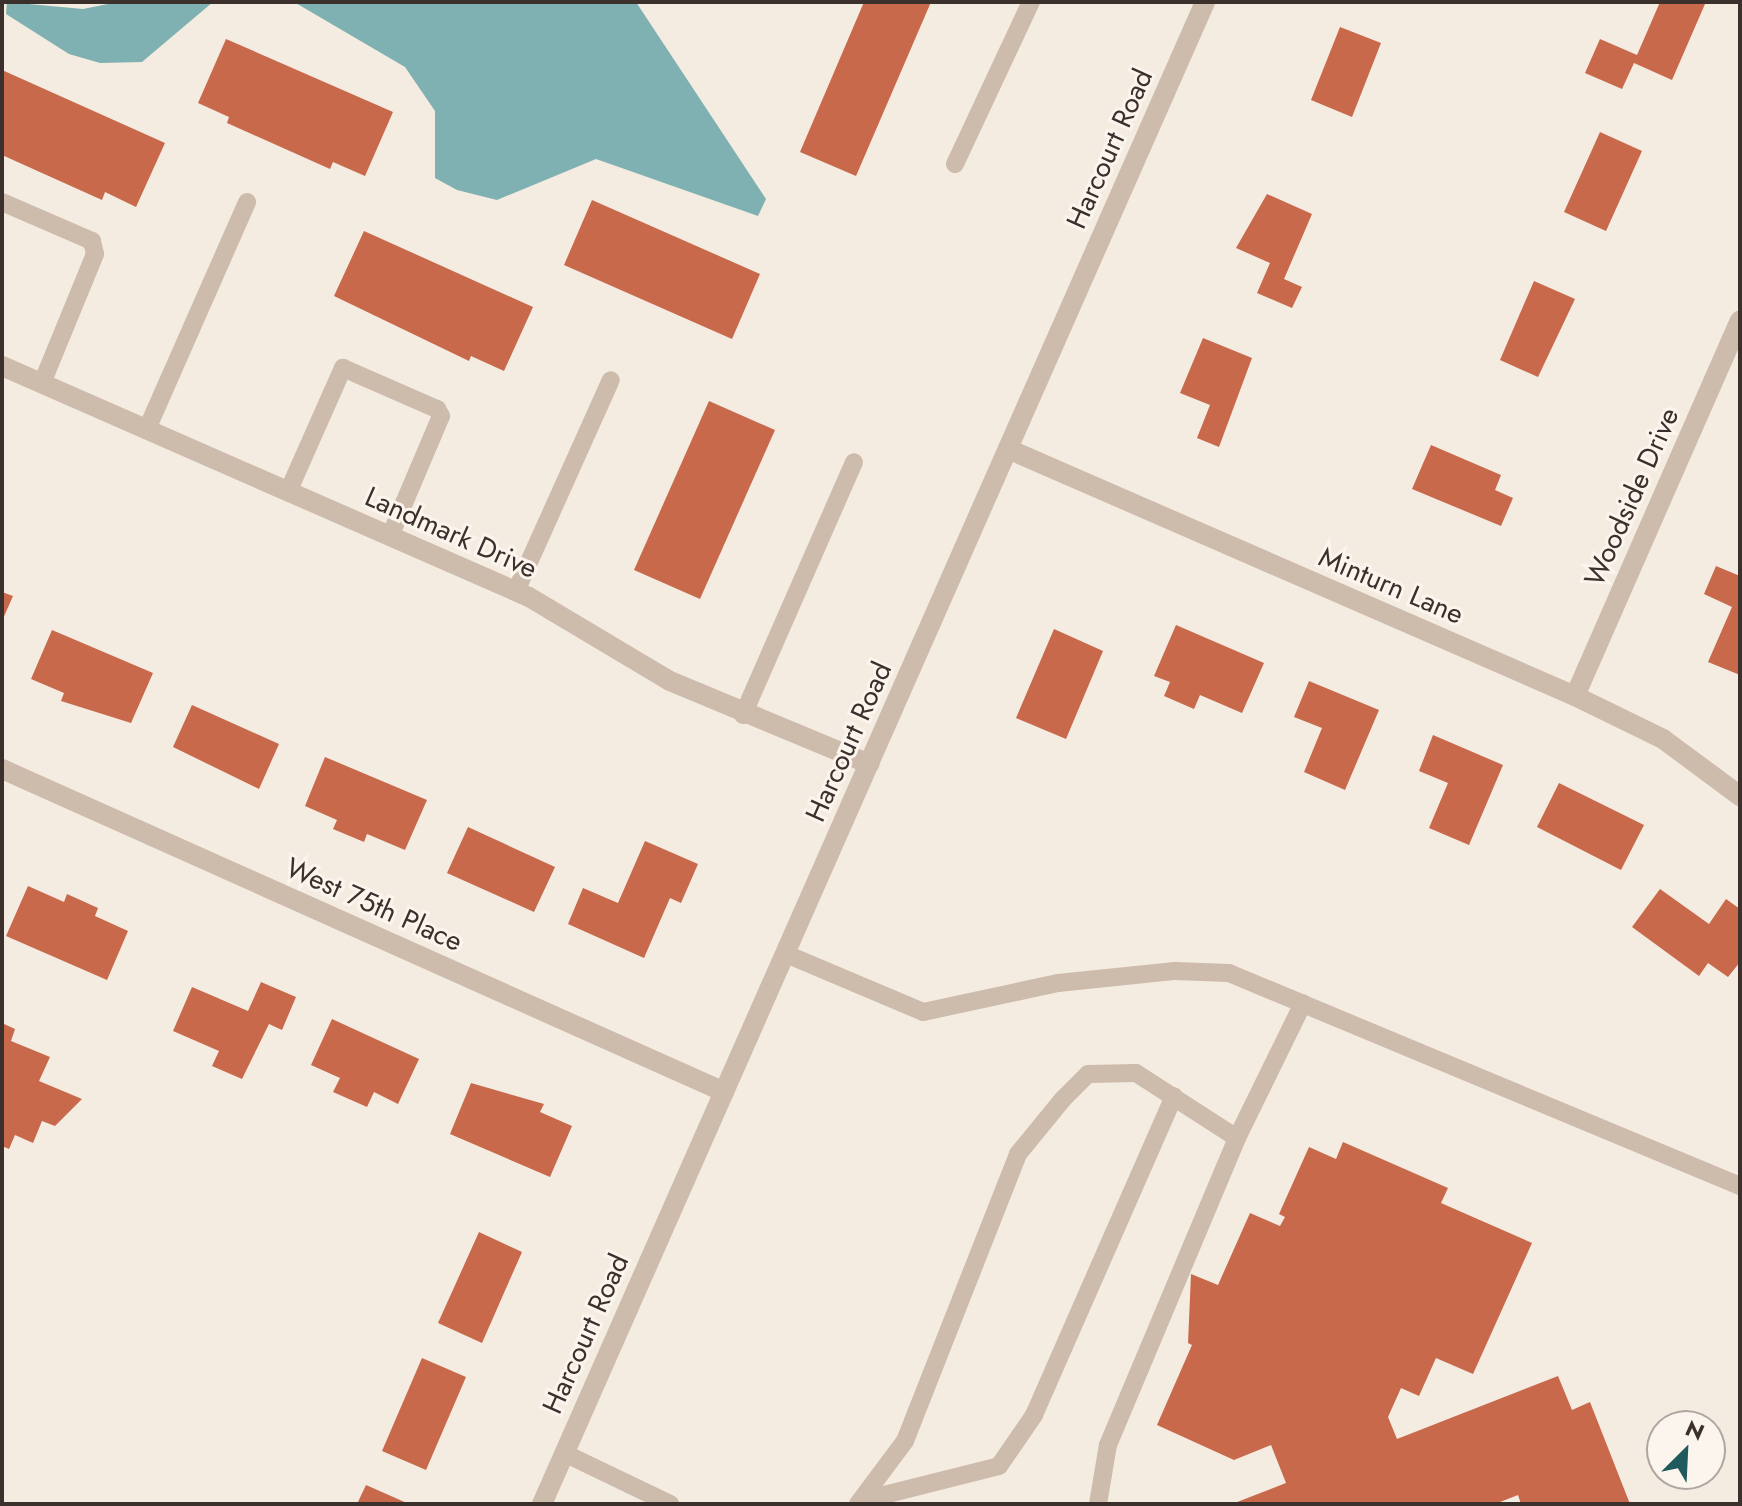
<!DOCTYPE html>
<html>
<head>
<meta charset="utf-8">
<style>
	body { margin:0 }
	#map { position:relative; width:1742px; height:1506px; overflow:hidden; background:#f4ebe1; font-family:Jost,sans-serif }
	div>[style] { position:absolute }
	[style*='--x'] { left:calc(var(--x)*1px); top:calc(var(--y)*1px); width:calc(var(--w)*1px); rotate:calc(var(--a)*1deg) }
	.water>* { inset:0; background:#7fb0b2 }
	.building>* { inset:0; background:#c8694b }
	.service>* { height:18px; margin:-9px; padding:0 9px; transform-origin:9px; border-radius:9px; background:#cdbbac }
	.minor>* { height:20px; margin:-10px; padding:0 10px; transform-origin:10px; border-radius:10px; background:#cdbbac }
	.tertiary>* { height:20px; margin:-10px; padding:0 10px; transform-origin:10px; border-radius:10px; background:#cdbbac }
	span { translate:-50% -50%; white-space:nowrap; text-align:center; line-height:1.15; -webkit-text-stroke:6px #fbf5ee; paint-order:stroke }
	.street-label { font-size:28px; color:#3b302b }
	.frame { position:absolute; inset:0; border:4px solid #3b302b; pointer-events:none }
	.north { position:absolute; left:1646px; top:1410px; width:80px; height:80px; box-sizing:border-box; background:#fbf5ee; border:2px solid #aea6a0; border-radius:50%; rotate:24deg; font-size:22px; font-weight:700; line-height:32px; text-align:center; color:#3b302b }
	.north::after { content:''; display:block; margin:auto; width:28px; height:36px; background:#1f5a5e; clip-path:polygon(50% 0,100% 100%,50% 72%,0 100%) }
</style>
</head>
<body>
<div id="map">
	<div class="water">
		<i style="clip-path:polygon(7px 2px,83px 9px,118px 2px,213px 2px,142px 62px,100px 63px,69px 54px,6px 14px)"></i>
		<i style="clip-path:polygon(294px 2px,636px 2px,766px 199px,758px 216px,596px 159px,497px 200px,457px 190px,435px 178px,435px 111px,405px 67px)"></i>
	</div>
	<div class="building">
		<i style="clip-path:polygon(864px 2px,931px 2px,856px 176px,800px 152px)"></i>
		<i style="clip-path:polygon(1660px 2px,1705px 4px,1672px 80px,1634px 63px,1622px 89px,1585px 73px,1600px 39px,1637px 55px)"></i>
		<i style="clip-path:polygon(1340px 27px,1381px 43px,1352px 117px,1311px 100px)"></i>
		<i style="clip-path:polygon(226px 39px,393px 112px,365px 176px,333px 162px,330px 169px,227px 123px,229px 117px,198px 103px)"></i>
		<i style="clip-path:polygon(2px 70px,165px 143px,136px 207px,105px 192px,102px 200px,2px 155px)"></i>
		<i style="clip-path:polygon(1600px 132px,1642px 151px,1606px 231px,1564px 212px)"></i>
		<i style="clip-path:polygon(1267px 194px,1312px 214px,1284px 279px,1302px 287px,1292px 308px,1257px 293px,1270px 263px,1236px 248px)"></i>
		<i style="clip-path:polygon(592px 200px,760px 274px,732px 339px,564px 265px)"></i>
		<i style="clip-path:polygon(364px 231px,533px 307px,504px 371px,471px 356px,469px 361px,334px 296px)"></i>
		<i style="clip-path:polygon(1534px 281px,1575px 299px,1538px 377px,1500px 360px)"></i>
		<i style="clip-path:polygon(1203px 338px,1252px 358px,1219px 447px,1197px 438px,1210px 405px,1180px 393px)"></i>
		<i style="clip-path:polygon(709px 401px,775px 430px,700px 599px,634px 570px)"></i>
		<i style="clip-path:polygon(1431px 445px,1501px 475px,1495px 490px,1513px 498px,1501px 526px,1412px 489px)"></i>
		<i style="clip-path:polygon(1716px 566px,1740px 576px,1740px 675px,1708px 662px,1732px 607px,1704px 594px)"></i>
		<i style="clip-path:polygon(2px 592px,13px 596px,2px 621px)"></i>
		<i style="clip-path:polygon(1176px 625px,1264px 663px,1242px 713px,1200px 695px,1194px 709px,1164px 696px,1170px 682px,1154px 676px)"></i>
		<i style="clip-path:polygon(1054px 629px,1103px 651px,1066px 739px,1016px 718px)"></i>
		<i style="clip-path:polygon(52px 630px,153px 673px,131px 723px,61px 701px,64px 693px,31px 679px)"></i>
		<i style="clip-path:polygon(1309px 681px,1379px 710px,1345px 790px,1304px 772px,1322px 728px,1294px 717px)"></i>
		<i style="clip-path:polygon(192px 705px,279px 744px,259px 789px,173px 747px)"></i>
		<i style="clip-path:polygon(1433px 735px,1503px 765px,1469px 845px,1429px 828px,1448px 783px,1419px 771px)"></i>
		<i style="clip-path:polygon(325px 757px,427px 800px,405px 850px,367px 834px,364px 842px,333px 829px,337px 820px,305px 806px)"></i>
		<i style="clip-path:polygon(1559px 783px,1644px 825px,1621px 870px,1537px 827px)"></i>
		<i style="clip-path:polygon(468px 827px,555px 867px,534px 912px,447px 873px)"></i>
		<i style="clip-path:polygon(645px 841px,698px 864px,681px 903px,670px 898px,644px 958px,568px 924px,583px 888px,618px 903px)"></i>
		<i style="clip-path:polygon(28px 886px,64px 902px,67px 894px,98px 908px,95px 916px,128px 931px,107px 980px,6px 936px)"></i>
		<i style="clip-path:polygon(1660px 889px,1709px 924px,1726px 899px,1740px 909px,1740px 962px,1728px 977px,1708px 963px,1699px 976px,1632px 927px)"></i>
		<i style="clip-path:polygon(261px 982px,296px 997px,282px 1030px,269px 1024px,242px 1079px,212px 1066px,219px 1051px,173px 1031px,192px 987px,248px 1011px)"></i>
		<i style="clip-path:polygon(332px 1019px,419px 1059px,398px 1104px,374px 1092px,367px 1107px,333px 1092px,340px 1078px,311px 1065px)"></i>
		<i style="clip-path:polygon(2px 1023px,15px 1029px,11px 1041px,50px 1057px,39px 1081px,82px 1099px,55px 1126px,42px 1121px,33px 1143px,15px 1135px,9px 1149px,2px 1146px)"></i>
		<i style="clip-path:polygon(471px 1083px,544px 1104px,540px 1112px,572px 1126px,550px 1177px,450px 1134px)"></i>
		<i style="clip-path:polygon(1343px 1142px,1448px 1188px,1441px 1203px,1532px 1243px,1473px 1374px,1436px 1358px,1419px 1396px,1401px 1388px,1388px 1417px,1397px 1439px,1558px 1376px,1572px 1410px,1590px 1402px,1630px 1504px,1521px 1504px,1518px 1495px,1495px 1504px,1232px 1504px,1286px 1483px,1271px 1445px,1234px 1460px,1157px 1425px,1192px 1345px,1188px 1343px,1191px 1274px,1218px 1285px,1250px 1213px,1280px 1226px,1285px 1217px,1279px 1214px,1309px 1147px,1336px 1159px)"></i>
		<i style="clip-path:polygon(479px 1232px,522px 1252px,482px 1343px,438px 1323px)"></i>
		<i style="clip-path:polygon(422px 1358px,466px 1377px,426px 1470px,382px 1451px)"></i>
		<i style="clip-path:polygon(366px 1485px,409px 1504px,357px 1504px)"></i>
	</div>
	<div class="service">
		<i style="--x:955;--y:164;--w:179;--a:-64.9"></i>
		<i style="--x:2;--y:202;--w:98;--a:23.4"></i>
		<i style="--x:92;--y:241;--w:13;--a:77"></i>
		<i style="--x:95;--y:254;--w:139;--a:112.3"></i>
		<i style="--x:147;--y:429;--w:248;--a:-66.2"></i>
		<i style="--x:288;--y:492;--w:136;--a:-66.1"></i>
		<i style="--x:343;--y:368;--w:103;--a:23.6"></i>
		<i style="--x:437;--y:409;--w:8;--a:60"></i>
		<i style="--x:441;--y:416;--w:130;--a:113"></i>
		<i style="--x:516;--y:591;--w:231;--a:-65.8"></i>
		<i style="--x:743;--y:715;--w:276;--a:-66.3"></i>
		<i style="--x:786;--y:954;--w:149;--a:22.9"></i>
		<i style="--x:923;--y:1012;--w:138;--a:-12.1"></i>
		<i style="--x:1058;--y:983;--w:118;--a:-5.9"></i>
		<i style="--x:1175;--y:971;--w:54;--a:2.1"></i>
		<i style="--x:1229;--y:973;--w:554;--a:22.63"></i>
		<i style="--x:564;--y:1453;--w:118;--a:25.7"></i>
		<i style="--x:864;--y:1500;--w:139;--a:-14.1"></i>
		<i style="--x:999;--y:1466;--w:62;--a:-55.5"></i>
		<i style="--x:1034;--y:1415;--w:348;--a:-66.3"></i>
		<i style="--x:858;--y:1504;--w:79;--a:-53.3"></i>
		<i style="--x:905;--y:1441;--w:308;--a:-68.5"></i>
		<i style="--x:1018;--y:1154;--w:71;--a:-50.7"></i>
		<i style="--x:1063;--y:1099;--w:35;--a:-45"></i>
		<i style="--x:1088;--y:1074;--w:48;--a:-1.2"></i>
		<i style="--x:1136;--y:1073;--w:120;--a:32.8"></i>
		<i style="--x:1237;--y:1138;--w:150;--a:-63.9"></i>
		<i style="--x:1098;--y:1504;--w:60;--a:-80.4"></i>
		<i style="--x:1108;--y:1445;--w:333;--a:-67.2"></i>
	</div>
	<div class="minor">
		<i style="--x:2;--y:366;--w:575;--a:23.67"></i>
		<i style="--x:529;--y:597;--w:164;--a:30.8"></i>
		<i style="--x:670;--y:681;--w:216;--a:22.6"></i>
		<i style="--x:1008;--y:449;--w:618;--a:23.54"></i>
		<i style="--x:1575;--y:696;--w:98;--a:26"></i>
		<i style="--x:1663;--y:739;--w:96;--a:36.5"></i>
		<i style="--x:1575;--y:696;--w:410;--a:-66.3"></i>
		<i style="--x:2;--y:769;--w:791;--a:24.1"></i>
	</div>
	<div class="tertiary">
		<i style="--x:542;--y:1504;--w:1642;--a:-66.18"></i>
	</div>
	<div class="street-label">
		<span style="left:1110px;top:149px;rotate:-66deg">Harcourt Road</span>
		<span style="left:1632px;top:497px;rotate:-66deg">Woodside Drive</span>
		<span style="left:451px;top:533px;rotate:24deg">Landmark Drive</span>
		<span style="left:1391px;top:586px;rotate:23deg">Minturn Lane</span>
		<span style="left:849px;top:742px;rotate:-66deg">Harcourt Road</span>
		<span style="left:374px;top:905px;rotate:24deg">West 75th Place</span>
		<span style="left:586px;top:1334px;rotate:-66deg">Harcourt Road</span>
	</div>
	<div class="frame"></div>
	<div class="north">N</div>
</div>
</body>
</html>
